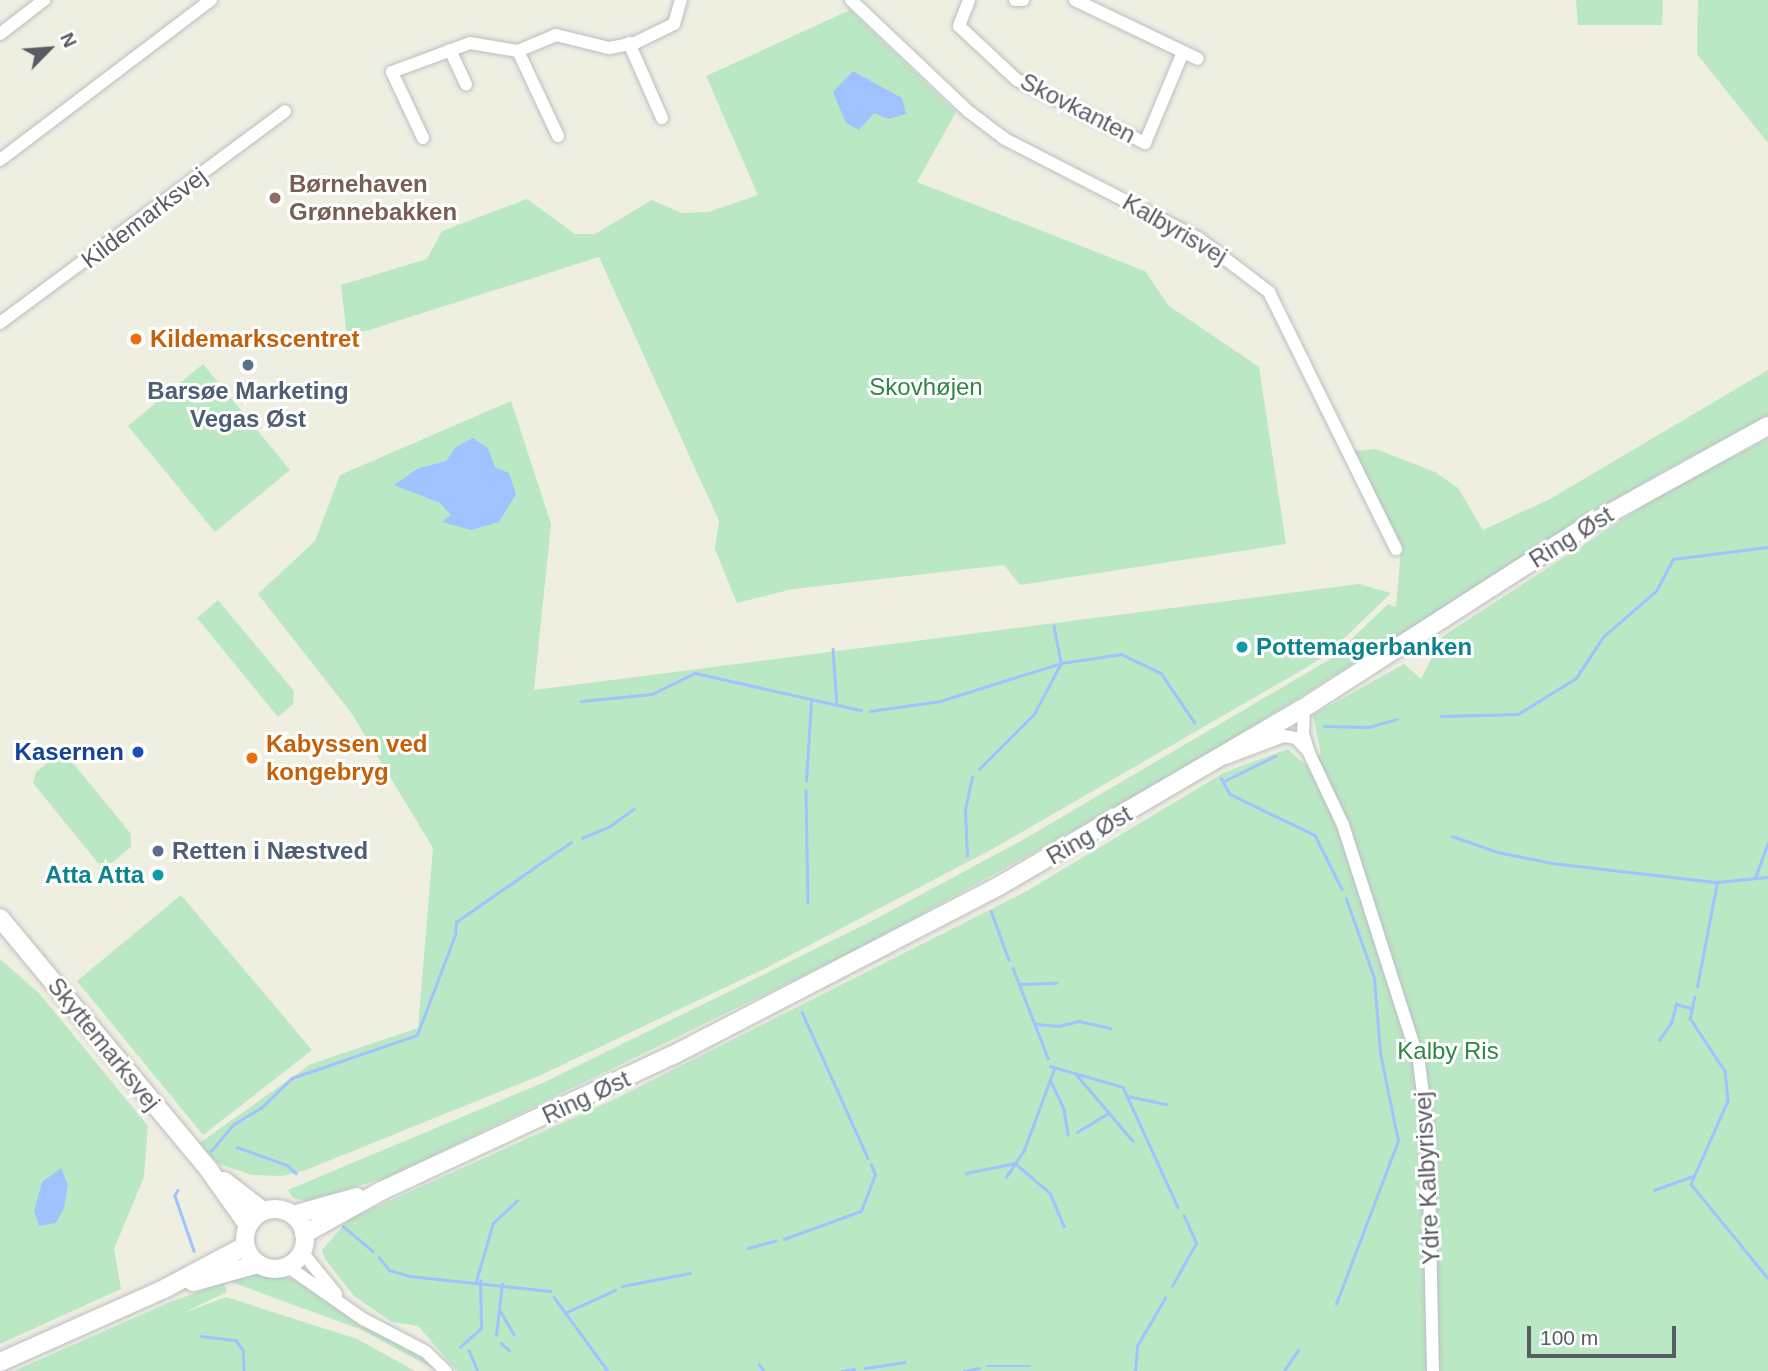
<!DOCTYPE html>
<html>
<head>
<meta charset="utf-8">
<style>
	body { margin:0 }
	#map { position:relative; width:1768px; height:1371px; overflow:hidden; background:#eeeee1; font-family:Helvetica,sans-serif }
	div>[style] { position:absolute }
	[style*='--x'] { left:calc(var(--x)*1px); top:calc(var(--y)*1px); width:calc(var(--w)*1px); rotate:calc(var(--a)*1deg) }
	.green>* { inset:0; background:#bbe8c4 }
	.water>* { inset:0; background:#a0c2ff }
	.stream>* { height:2.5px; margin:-1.25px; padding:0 1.25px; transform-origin:1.25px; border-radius:1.25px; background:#a0c2ff }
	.roads { filter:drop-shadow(0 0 2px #bbbdc4) drop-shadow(0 0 2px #bbbdc4) }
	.street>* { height:12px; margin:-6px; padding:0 6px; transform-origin:6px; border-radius:6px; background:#fff }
	.secondary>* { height:18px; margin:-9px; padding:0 9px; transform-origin:9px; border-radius:9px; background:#fff }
	.secondary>.ring { margin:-9px; padding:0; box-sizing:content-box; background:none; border:18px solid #fff; border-radius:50% }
	.dots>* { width:19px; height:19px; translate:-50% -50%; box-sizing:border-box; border:4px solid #fff; border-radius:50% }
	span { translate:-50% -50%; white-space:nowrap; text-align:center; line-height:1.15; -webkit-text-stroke:6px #fff; paint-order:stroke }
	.street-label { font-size:24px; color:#595c63 }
	.education-label { font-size:24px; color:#785e54; font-weight:700 }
	.left { translate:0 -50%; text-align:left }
	.food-label { font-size:24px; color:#c56008; font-weight:700 }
	.park-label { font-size:24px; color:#2e8744 }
	.service-label { font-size:24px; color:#4e5e75; font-weight:700 }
	.culture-label { font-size:24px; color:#0d838f; font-weight:700 }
	.right { translate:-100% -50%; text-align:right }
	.transit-label { font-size:24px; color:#164399; font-weight:700 }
	.north { position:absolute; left:14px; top:14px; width:70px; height:70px; -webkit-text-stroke:5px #fff; paint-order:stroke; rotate:65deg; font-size:19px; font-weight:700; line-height:28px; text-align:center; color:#595c63 }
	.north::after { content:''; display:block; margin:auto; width:24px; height:32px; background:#595c63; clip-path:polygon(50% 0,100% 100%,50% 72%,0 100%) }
	.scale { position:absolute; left:1527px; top:1326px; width:149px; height:32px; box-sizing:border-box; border:4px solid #595c63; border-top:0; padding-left:9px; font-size:21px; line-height:24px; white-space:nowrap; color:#595c63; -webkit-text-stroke:5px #fff; paint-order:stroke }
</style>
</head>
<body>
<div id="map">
	<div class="green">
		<i style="clip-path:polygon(1576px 0,1663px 0,1662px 25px,1578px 25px)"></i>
		<i style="clip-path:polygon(1698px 0,1768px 0,1768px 143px,1697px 54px)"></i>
		<i style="clip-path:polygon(850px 10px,956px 112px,917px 182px,1145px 271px,1169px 306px,1259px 367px,1286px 544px,1020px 585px,1004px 565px,793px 589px,737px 603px,715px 549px,719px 521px,599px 257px,347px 337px,341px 285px,427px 259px,442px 231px,527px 199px,575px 234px,595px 234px,652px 200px,681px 213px,708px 212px,758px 195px,706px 76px)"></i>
		<i style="clip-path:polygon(203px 364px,290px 470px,215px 532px,128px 426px)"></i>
		<i style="clip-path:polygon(1768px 370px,1768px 416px,1660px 473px,1189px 766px,1038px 850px,858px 949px,389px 1177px,306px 1201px,293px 1198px,288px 1190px,545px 1082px,870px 922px,1021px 841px,1332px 658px,1388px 604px,1396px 607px,1401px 548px,1355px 451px,1376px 449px,1435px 472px,1458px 488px,1483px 530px,1550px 499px)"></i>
		<i style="clip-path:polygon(511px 401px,551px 524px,534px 690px,1359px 584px,1391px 593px,1328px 654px,1302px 670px,996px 847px,766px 968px,541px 1075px,306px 1170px,282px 1176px,252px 1175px,219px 1164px,198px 1144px,311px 1064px,418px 1028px,433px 848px,352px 714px,258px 594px,315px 541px,340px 475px)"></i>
		<i style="clip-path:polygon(1768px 439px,1768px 1371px,457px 1371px,418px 1326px,392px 1322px,354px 1296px,325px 1259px,322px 1250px,349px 1219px,613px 1100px,1025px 892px,1225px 772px,1288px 749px,1305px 765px,1321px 754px,1313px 715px,1404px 664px,1421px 679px,1443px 636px,1671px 488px)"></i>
		<i style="clip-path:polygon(218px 600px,294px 691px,293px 704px,278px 717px,197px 618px)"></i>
		<i style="clip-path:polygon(57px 756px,68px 757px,131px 834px,131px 847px,109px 865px,98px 863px,33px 783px,36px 772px)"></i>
		<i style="clip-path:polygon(181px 895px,312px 1050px,203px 1135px,77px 981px)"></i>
		<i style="clip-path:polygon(0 959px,39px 993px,148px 1126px,144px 1177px,114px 1249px,121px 1289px,0 1344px)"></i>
		<i style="clip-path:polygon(253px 1273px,293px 1279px,360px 1325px,423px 1357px,438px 1371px,360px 1329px,231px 1282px,224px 1284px,227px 1292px,181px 1314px,226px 1297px,357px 1339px,415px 1371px,14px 1371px,170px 1302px)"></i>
	</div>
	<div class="water">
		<i style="clip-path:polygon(853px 71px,902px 98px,906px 114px,888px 119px,874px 113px,859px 130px,846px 123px,833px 92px)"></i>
		<i style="clip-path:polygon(473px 438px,488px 448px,495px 467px,509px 473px,516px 494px,499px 522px,471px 530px,442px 522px,451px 515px,440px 503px,394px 485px,417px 469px,446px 461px,456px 447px)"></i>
		<i style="clip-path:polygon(61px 1168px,68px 1185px,64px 1208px,56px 1223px,39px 1226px,34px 1211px,42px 1182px)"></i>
	</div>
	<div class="stream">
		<i style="--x:1054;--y:626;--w:38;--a:79"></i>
		<i style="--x:1061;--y:663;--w:61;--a:-8.5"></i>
		<i style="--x:1121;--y:654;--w:44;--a:25.4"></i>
		<i style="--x:1161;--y:673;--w:60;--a:55.8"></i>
		<i style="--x:833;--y:649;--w:56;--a:85.9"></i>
		<i style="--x:581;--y:701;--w:71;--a:-5.6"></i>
		<i style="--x:652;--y:694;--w:48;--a:-26"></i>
		<i style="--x:695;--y:673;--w:170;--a:12.6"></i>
		<i style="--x:870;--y:711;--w:71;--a:-8.1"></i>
		<i style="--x:940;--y:701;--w:127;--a:-17.4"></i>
		<i style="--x:1441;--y:716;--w:77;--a:-1.5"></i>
		<i style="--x:1518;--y:714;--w:68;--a:-31.8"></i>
		<i style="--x:1576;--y:678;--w:49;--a:-56.6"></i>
		<i style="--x:1603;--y:637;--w:70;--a:-41"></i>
		<i style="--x:1656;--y:591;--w:36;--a:-62"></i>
		<i style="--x:1673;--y:559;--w:96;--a:-7.2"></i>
		<i style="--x:1324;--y:726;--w:45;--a:1.3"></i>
		<i style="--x:1369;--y:727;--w:29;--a:-16"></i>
		<i style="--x:979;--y:769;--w:78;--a:-45"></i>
		<i style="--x:1034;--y:714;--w:58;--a:-62.1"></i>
		<i style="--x:1221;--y:778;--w:18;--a:61"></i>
		<i style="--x:1230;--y:794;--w:94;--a:25.8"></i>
		<i style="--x:1315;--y:835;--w:60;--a:63.4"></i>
		<i style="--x:806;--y:781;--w:79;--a:-86.4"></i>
		<i style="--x:1224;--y:781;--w:57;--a:-26.1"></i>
		<i style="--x:806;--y:790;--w:112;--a:89"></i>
		<i style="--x:1452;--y:836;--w:49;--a:19.2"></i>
		<i style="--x:1498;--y:852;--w:55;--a:11.5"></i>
		<i style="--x:1552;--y:863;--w:166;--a:6.6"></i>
		<i style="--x:1717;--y:882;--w:51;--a:-5.6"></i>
		<i style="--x:582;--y:838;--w:30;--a:-23"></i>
		<i style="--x:610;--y:826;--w:29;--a:-36"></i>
		<i style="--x:967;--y:856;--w:46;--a:-92.5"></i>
		<i style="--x:965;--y:810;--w:34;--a:-78"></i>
		<i style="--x:1755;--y:878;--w:37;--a:-70"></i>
		<i style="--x:991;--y:911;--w:52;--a:69.8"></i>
		<i style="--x:1013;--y:968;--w:97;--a:68.7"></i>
		<i style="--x:1021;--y:984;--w:35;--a:-2"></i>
		<i style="--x:1697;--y:987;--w:107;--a:-79.2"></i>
		<i style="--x:1695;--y:997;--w:22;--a:103"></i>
		<i style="--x:1690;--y:1018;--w:64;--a:56.6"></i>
		<i style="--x:1725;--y:1071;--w:30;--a:84"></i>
		<i style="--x:1728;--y:1101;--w:91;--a:114"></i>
		<i style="--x:1691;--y:1184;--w:122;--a:50.7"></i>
		<i style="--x:802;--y:1012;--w:160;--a:65.7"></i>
		<i style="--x:1036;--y:1024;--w:23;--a:5"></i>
		<i style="--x:1059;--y:1026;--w:21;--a:-14"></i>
		<i style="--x:1079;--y:1021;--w:32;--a:13"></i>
		<i style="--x:1659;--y:1040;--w:21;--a:-55"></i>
		<i style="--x:1671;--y:1023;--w:20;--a:-75"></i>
		<i style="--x:1676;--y:1004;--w:16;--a:15"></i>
		<i style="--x:1050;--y:1066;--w:76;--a:16"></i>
		<i style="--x:1123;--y:1087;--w:132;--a:65.4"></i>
		<i style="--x:1076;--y:1074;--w:88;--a:49.6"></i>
		<i style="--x:1050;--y:1079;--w:33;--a:65"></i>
		<i style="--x:1064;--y:1109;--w:26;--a:81"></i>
		<i style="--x:1128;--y:1096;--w:39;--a:12"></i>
		<i style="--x:1077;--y:1132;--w:37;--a:-31"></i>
		<i style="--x:237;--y:1147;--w:53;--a:19.8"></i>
		<i style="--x:287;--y:1165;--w:12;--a:42"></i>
		<i style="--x:211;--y:1151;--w:35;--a:-50"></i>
		<i style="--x:234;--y:1124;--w:31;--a:-31"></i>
		<i style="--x:261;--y:1108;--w:43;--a:-44.1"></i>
		<i style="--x:292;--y:1078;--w:132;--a:-19"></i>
		<i style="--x:417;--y:1035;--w:107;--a:-69.2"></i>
		<i style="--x:455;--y:935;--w:13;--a:-86"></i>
		<i style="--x:456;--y:922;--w:140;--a:-34.8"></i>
		<i style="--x:966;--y:1173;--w:50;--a:-11.5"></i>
		<i style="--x:1015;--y:1163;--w:46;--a:40.6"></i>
		<i style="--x:1050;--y:1193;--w:36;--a:67"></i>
		<i style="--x:1006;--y:1177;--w:32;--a:-56"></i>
		<i style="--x:1024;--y:1150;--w:86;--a:-69.7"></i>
		<i style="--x:178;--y:1190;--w:7;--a:117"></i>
		<i style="--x:175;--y:1196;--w:58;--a:70.9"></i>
		<i style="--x:1654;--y:1190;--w:41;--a:-19.7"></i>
		<i style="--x:343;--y:1226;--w:39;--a:40"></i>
		<i style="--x:784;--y:1239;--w:82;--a:-20"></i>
		<i style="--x:861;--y:1211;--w:39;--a:-69"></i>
		<i style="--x:875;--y:1175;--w:11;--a:-112"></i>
		<i style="--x:748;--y:1248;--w:28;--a:-15"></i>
		<i style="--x:379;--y:1257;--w:16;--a:52"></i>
		<i style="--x:389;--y:1270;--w:22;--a:16"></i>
		<i style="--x:410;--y:1276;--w:141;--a:6.1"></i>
		<i style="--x:476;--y:1281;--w:60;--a:-73.7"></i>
		<i style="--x:493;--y:1223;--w:33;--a:-43"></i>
		<i style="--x:622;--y:1286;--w:69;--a:-10.8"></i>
		<i style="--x:1172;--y:1286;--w:49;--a:-60.8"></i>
		<i style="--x:1196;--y:1243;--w:30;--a:-114"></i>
		<i style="--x:554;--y:1297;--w:92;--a:53.9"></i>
		<i style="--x:1336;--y:1304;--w:174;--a:-69.2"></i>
		<i style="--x:1398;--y:1141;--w:90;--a:-101.6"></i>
		<i style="--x:1380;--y:1053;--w:75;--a:-94.6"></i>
		<i style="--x:1374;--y:978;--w:84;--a:-109.5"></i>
		<i style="--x:500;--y:1310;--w:28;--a:60"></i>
		<i style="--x:565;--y:1313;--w:55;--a:-24.7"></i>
		<i style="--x:496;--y:1335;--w:51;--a:-83.3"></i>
		<i style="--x:201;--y:1336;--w:35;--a:7"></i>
		<i style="--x:236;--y:1340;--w:12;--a:55"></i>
		<i style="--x:243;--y:1350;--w:21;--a:87"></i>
		<i style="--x:501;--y:1343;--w:11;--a:41"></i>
		<i style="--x:460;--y:1347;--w:28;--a:-42"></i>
		<i style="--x:481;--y:1328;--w:47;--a:-91.2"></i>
		<i style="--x:469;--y:1350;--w:23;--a:67"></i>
		<i style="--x:759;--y:1364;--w:9;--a:54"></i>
		<i style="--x:987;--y:1366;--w:43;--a:0"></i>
		<i style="--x:865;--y:1368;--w:40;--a:-8.5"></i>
		<i style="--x:842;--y:1371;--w:12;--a:-9"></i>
		<i style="--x:964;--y:1371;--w:15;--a:-11"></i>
		<i style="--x:1135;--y:1371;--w:25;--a:-85"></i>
		<i style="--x:1137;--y:1346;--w:56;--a:-59.7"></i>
		<i style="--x:1284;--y:1371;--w:25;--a:-56"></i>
	</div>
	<div class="roads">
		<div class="street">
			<i style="--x:851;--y:0;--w:161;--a:43.5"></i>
			<i style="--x:968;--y:111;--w:46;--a:37.1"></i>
			<i style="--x:1005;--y:139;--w:217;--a:27.2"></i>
			<i style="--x:1198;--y:238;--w:89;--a:37.3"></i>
			<i style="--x:1269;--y:292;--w:287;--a:63.7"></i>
			<i style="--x:969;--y:0;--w:28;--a:111"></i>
			<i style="--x:959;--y:26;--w:79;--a:43"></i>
			<i style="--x:1017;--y:80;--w:143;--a:26.2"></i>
			<i style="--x:1145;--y:143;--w:99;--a:-67.3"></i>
			<i style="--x:1015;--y:0;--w:8;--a:0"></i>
			<i style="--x:1075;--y:0;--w:136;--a:25.6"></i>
			<i style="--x:0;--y:34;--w:56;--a:-37.7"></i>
			<i style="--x:629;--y:43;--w:82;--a:66.3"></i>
			<i style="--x:450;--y:50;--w:38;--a:65"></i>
			<i style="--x:518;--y:51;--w:94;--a:64.8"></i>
			<i style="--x:423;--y:138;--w:73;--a:-115.2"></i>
			<i style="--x:392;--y:72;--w:83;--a:-20.4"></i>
			<i style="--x:470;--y:43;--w:49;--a:9.5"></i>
			<i style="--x:518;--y:51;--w:41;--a:-22.8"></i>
			<i style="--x:556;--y:35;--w:55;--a:13.8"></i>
			<i style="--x:609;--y:48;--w:26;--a:-11"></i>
			<i style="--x:635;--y:43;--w:43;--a:-26"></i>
			<i style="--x:674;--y:24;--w:25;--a:-74"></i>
			<i style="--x:0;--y:160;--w:265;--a:-37.2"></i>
			<i style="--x:0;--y:323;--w:355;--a:-36.6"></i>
			<i style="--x:1304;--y:707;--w:27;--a:92"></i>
			<i style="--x:1303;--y:734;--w:20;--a:72"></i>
			<i style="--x:1309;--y:753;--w:80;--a:64.7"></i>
			<i style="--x:1343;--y:825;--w:249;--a:72.2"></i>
			<i style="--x:1419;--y:1062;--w:73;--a:82.9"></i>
			<i style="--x:1428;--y:1134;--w:237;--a:88.8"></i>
			<i style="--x:1226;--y:758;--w:62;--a:-20.8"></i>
			<i style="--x:1284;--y:736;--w:12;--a:9"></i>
			<i style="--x:1296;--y:738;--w:16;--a:47"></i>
			<i style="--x:302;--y:1252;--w:54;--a:51"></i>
			<i style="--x:287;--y:1266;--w:93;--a:34.9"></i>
			<i style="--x:363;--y:1319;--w:71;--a:27.6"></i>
			<i style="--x:426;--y:1352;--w:28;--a:44"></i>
		</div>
		<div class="secondary">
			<i style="--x:0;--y:918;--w:327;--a:50.3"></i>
			<i style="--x:209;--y:1170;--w:67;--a:54.7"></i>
			<i style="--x:224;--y:1181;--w:49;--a:37.6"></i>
			<i class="ring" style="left:245px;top:1209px;width:42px;height:42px"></i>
			<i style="--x:293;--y:1215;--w:66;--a:-15.7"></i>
			<i style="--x:304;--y:1234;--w:88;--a:-29.2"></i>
			<i style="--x:381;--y:1191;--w:322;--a:-25"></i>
			<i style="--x:673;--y:1055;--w:367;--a:-27.4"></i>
			<i style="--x:999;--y:886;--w:360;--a:-30.3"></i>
			<i style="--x:1310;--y:704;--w:325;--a:-32.8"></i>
			<i style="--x:1583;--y:528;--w:211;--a:-28.9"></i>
			<i style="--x:193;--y:1282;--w:67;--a:-15.5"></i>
			<i style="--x:0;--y:1362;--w:177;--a:-24"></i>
			<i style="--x:162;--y:1290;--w:94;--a:-27.9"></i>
		</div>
	</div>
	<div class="dots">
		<i style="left:275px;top:198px;background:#8d6e63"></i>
		<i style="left:136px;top:339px;background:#e8710a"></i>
		<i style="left:248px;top:365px;background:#5c6f8a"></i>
		<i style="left:1242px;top:647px;background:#0f9aa8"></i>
		<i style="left:138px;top:752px;background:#1a4fb4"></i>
		<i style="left:252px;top:758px;background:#e8710a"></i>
		<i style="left:158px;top:851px;background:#5c6f8a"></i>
		<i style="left:158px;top:875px;background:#0f9aa8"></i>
	</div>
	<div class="street-label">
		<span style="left:1078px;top:108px;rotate:27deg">Skovkanten</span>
		<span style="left:144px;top:218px;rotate:-37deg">Kildemarksvej</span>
		<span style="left:1175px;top:229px;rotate:30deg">Kalbyrisvej</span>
		<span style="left:1571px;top:537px;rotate:-32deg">Ring Øst</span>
		<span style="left:1089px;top:835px;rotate:-30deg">Ring Øst</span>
		<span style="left:104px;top:1044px;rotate:51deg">Skyttemarksvej</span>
		<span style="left:586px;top:1097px;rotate:-25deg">Ring Øst</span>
		<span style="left:1427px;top:1178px;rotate:-93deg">Ydre Kalbyrisvej</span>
	</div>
	<div class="education-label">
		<span class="left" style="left:289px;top:198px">Børnehaven<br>Grønnebakken</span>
	</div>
	<div class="food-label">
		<span class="left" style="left:150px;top:339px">Kildemarkscentret</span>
		<span class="left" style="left:266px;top:758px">Kabyssen ved<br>kongebryg</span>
	</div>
	<div class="park-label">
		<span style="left:926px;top:387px">Skovhøjen</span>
		<span style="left:1448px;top:1051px">Kalby Ris</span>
	</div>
	<div class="service-label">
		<span style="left:248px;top:405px">Barsøe Marketing<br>Vegas Øst</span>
		<span class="left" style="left:172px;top:851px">Retten i Næstved</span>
	</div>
	<div class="culture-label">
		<span class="left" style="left:1256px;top:647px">Pottemagerbanken</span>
		<span class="right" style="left:144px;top:875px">Atta Atta</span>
	</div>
	<div class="transit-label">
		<span class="right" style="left:124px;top:752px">Kasernen</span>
	</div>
	<div class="north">N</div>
	<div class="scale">100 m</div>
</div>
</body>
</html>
